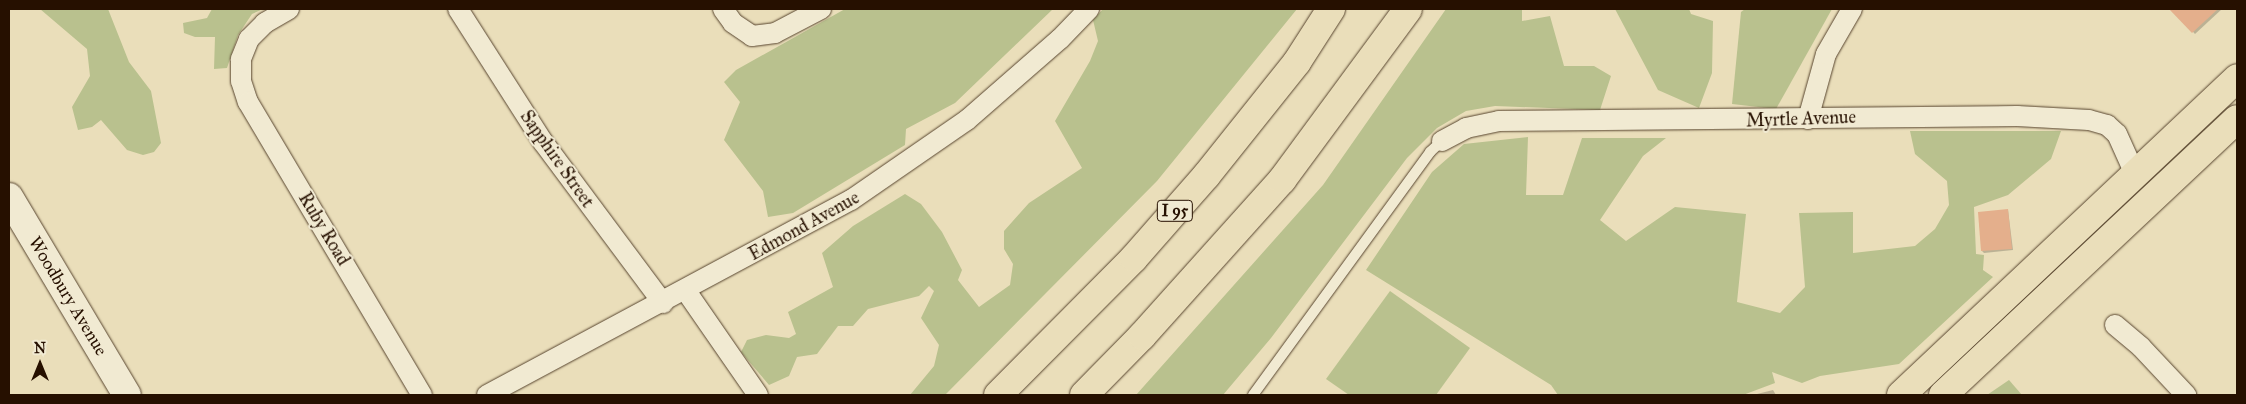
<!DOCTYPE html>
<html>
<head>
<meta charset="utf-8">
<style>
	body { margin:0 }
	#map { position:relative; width:2246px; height:404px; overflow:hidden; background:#eadeba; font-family:"IM FELL Great Primer",serif }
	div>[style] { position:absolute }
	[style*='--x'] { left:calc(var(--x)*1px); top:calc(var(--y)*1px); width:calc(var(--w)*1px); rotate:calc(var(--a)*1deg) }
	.green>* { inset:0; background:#b9c18e }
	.shadow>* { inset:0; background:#0003 }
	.building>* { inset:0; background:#e4af8c }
	.roads { filter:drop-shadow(0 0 1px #57442e) drop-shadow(0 0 1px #57442e) }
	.lane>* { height:10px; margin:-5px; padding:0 5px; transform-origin:5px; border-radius:5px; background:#f1ead2 }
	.street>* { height:20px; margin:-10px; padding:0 10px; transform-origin:10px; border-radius:10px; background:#f1ead2 }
	.secondary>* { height:28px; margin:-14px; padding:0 14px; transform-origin:14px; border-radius:14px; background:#f1ead2 }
	.primary>* { height:28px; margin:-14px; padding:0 14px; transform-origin:14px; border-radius:14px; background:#eadeba }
	.highway>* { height:28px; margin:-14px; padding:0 14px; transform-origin:14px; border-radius:14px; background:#eadeba }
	span { translate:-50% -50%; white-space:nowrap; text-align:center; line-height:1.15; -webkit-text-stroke:4px #f1ead2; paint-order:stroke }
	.shield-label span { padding:1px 4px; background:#f1ead2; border:1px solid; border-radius:4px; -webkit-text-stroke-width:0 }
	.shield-label { font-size:16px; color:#261000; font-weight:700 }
	.street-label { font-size:18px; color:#261000 }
	.frame { position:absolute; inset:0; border:10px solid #261000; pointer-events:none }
	.north { position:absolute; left:15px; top:339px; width:50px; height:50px; -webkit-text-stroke:4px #f1ead2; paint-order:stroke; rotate:0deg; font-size:14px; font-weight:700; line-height:20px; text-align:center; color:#261000 }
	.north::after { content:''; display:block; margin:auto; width:18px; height:22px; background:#261000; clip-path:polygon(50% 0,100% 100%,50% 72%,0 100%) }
</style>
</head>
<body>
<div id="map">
	<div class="green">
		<i style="clip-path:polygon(40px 9px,108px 9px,129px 62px,151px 91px,161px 143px,154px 152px,143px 155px,127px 150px,101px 120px,92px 127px,78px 130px,72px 107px,90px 76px,87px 49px)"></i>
		<i style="clip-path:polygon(212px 9px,263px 9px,252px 14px,238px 35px,227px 68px,214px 69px,215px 37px,195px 37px,184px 33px,183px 23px,207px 18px)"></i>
		<i style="clip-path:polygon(845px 9px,1053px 9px,955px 103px,906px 129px,905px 145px,793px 213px,768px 217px,763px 191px,724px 140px,740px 102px,724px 82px,736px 70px)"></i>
		<i style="clip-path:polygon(1103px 9px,1297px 9px,1157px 181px,945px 395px,910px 395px,934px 366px,939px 345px,921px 318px,934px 291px,929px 286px,919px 296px,868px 309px,853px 326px,838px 326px,817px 354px,797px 357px,789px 376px,769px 385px,741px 352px,747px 340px,766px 335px,789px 338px,796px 334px,788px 312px,833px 287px,822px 253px,853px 226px,905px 194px,921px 204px,942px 232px,962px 270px,958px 280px,979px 307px,1010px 285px,1013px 264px,1004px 249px,1004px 231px,1029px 203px,1082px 168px,1055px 121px,1090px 61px,1098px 41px,1093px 20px)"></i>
		<i style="clip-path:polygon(1446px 9px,1522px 9px,1522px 21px,1550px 16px,1564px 66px,1594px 66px,1611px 76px,1600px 110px,1495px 106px,1466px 111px,1437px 128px,1407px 158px,1271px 338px,1223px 395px,1136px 395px,1323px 185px)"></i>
		<i style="clip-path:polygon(1615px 9px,1689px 9px,1691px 14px,1713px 21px,1712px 73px,1699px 108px,1658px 90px)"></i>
		<i style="clip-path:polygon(1745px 9px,1832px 9px,1776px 109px,1732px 104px,1741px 12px)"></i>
		<i style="clip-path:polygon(1910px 131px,2061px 131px,2051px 159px,2008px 195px,1974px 207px,1976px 254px,1984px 255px,1983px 270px,1993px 277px,1899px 364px,1820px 376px,1802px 383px,1772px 372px,1775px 383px,1743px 395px,1558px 395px,1551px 385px,1366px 270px,1432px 172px,1464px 144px,1528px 137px,1526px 195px,1563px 195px,1582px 138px,1666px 138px,1643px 156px,1600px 220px,1626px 241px,1675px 207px,1746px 214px,1737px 302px,1780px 313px,1805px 287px,1799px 213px,1853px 212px,1853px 253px,1915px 246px,1935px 229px,1949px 205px,1947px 181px,1915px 154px)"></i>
		<i style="clip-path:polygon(1390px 291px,1470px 348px,1436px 395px,1349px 395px,1326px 379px)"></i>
		<i style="clip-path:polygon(2009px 380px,2022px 395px,1987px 395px)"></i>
	</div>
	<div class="shadow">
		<i style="clip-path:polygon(2179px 9px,2222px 9px,2195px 34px,2175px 12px)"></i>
		<i style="clip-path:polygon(2008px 210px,2013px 250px,1984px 253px,1982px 251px)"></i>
		<i style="clip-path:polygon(1773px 390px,1776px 395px,1753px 395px)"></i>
	</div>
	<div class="building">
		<i style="clip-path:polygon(2169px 9px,2218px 9px,2192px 33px)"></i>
		<i style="clip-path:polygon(2008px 209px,2012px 249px,1981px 251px,1978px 212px)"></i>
	</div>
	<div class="roads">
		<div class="lane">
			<i style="--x:1253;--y:395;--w:301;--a:-53.9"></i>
			<i style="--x:1430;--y:152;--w:16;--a:-43"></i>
		</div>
		<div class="street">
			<i style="--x:289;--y:9;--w:28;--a:150"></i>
			<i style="--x:265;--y:23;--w:23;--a:135"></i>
			<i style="--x:249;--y:39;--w:22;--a:112"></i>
			<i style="--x:241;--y:59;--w:22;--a:90"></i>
			<i style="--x:241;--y:81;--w:22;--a:72"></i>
			<i style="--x:248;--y:102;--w:341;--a:59.3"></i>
			<i style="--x:458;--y:9;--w:158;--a:57.4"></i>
			<i style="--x:543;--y:142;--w:201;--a:53.3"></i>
			<i style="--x:723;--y:9;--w:17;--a:54"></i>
			<i style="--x:733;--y:23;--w:23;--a:34"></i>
			<i style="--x:752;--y:36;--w:23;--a:-7"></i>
			<i style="--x:775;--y:33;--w:52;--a:-27.6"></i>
			<i style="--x:1808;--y:119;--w:67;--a:-74.5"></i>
			<i style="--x:1826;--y:54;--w:52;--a:-60"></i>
			<i style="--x:1442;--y:141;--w:27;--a:-28"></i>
			<i style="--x:1466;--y:128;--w:34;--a:-12"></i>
			<i style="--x:1499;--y:121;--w:518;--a:-0.55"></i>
			<i style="--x:2017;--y:116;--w:72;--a:3.2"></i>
			<i style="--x:2089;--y:120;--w:19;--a:16"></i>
			<i style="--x:2107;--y:125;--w:13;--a:42"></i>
			<i style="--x:2117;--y:134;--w:44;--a:65.8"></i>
			<i style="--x:686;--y:291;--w:126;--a:55.3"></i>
			<i style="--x:2115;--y:325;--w:34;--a:40"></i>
			<i style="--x:2141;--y:347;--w:66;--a:46.8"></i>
			<i style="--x:487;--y:395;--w:413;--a:-28.2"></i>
			<i style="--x:851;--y:200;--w:141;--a:-34.6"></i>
			<i style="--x:967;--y:120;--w:123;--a:-41.1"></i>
			<i style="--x:1060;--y:39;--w:42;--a:-46"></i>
		</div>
		<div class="secondary">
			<i style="--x:9;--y:197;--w:230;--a:59.2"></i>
		</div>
		<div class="primary">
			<i style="--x:1901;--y:395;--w:462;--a:-43.3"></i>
			<i style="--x:1943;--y:395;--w:403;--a:-43.2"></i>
		</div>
		<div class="highway">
			<i style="--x:998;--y:395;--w:193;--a:-45.2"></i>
			<i style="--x:1134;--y:258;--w:109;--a:-48.7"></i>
			<i style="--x:1206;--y:176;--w:146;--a:-51.4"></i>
			<i style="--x:1297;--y:62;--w:63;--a:-57.3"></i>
			<i style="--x:1084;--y:395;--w:83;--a:-45.5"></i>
			<i style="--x:1142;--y:336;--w:210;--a:-48.1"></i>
			<i style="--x:1282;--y:180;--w:212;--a:-53.6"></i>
		</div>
	</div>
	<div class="shield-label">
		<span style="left:1175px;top:211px">I 95</span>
	</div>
	<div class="street-label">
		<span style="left:1801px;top:119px;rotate:-2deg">Myrtle Avenue</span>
		<span style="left:557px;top:159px;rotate:55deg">Sapphire Street</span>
		<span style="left:804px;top:226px;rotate:-29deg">Edmond Avenue</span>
		<span style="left:324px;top:229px;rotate:59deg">Ruby Road</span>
		<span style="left:68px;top:296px;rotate:59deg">Woodbury Avenue</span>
	</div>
	<div class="frame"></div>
	<div class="north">N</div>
</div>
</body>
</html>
